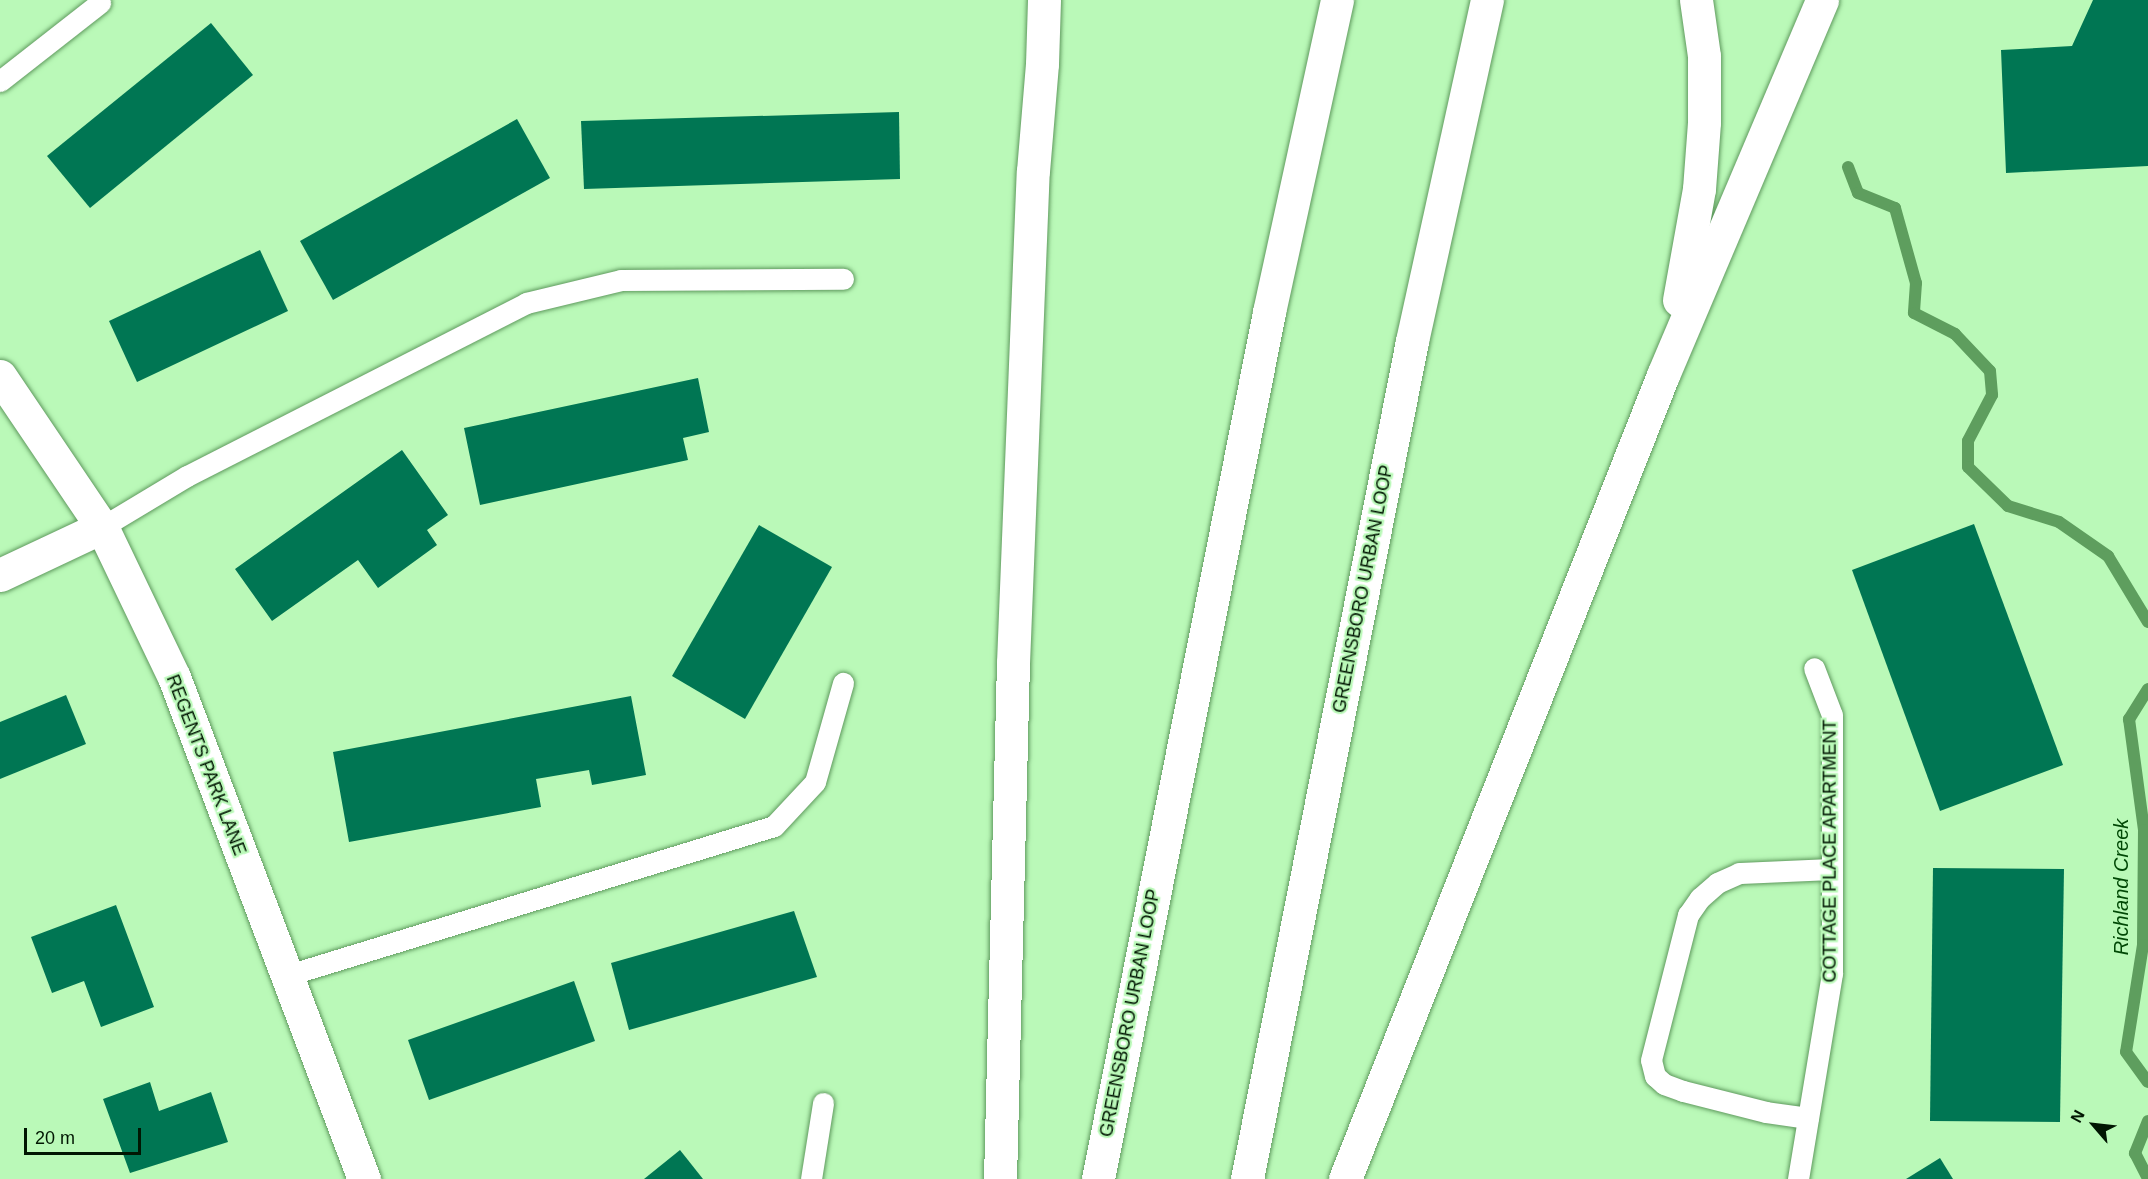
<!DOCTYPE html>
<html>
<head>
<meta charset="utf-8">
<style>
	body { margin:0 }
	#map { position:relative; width:2148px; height:1179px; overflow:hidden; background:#baf9b8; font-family:Helvetica,sans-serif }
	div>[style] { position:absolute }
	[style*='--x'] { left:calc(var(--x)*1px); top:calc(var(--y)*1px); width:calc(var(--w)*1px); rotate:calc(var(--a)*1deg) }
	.stream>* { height:12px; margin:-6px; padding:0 6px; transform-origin:6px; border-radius:6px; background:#5e9e5e }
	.building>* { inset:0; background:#007653 }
	.roads { filter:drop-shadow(0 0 2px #5f9a5e) drop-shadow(0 0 2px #5f9a5e) }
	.service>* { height:21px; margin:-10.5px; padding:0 10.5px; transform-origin:10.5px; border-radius:10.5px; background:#fff }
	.minor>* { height:33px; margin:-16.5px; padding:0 16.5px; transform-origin:16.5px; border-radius:16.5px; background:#fff }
	.motorway>* { height:33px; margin:-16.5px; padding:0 16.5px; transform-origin:16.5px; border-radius:16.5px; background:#fff }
	span { translate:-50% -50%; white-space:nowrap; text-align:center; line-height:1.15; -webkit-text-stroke:4.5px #baf9b8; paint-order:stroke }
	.street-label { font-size:18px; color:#011602 }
	.water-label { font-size:20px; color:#004805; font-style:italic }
	.north { position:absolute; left:2064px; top:1095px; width:60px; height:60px; -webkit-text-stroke:4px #baf9b8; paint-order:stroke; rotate:298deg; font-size:16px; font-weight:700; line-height:24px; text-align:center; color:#011602 }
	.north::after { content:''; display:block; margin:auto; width:21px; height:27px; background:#011602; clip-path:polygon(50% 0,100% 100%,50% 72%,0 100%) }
	.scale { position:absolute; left:24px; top:1128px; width:117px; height:27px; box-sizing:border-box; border:3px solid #011602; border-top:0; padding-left:8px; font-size:18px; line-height:21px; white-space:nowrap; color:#011602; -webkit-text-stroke:4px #baf9b8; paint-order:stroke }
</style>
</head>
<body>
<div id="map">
	<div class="stream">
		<i style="--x:1848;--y:167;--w:28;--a:69"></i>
		<i style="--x:1858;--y:193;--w:40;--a:22"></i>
		<i style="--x:1895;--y:208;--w:78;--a:74.4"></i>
		<i style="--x:1916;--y:283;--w:30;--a:94"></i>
		<i style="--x:1914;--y:313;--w:46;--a:27.1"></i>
		<i style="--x:1955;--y:334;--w:51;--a:46.6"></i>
		<i style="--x:1990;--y:371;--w:24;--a:85"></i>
		<i style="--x:1992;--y:395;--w:52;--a:117.6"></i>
		<i style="--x:1968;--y:441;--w:26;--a:90"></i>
		<i style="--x:1968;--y:467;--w:56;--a:44.3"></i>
		<i style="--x:2008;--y:506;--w:53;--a:17.4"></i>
		<i style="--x:2059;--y:522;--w:60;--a:34.8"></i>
		<i style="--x:2108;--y:556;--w:77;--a:58.8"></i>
		<i style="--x:2148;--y:689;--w:36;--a:122"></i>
		<i style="--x:2129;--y:719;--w:112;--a:82.3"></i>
		<i style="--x:2144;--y:830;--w:115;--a:90.5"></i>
		<i style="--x:2143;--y:945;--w:108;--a:99"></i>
		<i style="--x:2126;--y:1052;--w:37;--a:54"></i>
		<i style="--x:2148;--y:1121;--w:35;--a:112"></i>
		<i style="--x:2135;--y:1153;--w:28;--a:63"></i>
	</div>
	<div class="building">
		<i style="clip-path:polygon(2093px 0,2148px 0,2148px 166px,2006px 173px,2001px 50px,2072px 46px)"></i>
		<i style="clip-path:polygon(211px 23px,253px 75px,90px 208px,47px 156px)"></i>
		<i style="clip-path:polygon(899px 112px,900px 179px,584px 189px,581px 121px)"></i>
		<i style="clip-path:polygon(517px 119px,550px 178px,333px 300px,300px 241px)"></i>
		<i style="clip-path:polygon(260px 250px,288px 311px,137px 382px,109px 321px)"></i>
		<i style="clip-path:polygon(698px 378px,709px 432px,683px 438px,688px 460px,480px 505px,464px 428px)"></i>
		<i style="clip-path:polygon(402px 450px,448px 515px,427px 530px,437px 545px,378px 588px,358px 560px,272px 621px,235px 569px)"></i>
		<i style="clip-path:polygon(1974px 524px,2063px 765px,1940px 811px,1852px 570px)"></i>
		<i style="clip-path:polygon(759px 525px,832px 567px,745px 719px,672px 676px)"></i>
		<i style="clip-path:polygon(66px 695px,86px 744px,0 779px,0 722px)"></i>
		<i style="clip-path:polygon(631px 696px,646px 775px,592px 785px,589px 770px,536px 779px,541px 807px,349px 842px,333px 752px)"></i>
		<i style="clip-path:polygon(1933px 868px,2064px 869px,2060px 1122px,1930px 1121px)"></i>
		<i style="clip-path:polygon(116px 905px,154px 1007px,101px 1027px,84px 981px,52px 993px,31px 937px)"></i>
		<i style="clip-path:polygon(794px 911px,817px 977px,629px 1030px,611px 963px)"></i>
		<i style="clip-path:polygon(574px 981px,595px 1041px,429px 1100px,408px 1040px)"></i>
		<i style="clip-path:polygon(150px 1082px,159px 1111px,211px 1092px,228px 1142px,130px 1173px,103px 1099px)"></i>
		<i style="clip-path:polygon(680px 1150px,703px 1179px,644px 1179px)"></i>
		<i style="clip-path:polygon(1940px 1158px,1953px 1179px,1906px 1179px)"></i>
	</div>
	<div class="roads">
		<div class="service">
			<i style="--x:0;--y:81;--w:127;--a:-38"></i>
			<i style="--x:102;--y:527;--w:99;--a:-31"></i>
			<i style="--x:187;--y:476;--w:381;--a:-27"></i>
			<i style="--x:526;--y:303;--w:98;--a:-13.6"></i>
			<i style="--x:621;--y:280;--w:222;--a:-0.3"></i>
			<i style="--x:285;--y:976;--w:511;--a:-17.05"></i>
			<i style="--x:774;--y:826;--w:60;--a:-47"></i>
			<i style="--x:815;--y:782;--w:103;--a:-74.2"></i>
			<i style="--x:1808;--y:1118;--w:42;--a:-171.9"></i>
			<i style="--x:1766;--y:1112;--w:86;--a:-165.8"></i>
			<i style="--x:1683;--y:1091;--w:20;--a:-160"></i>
			<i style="--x:1664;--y:1084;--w:12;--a:-138"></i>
			<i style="--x:1655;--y:1076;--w:16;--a:-104"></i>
			<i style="--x:1651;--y:1060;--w:150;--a:-75.7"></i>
			<i style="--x:1688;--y:915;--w:21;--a:-55"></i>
			<i style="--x:1700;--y:898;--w:23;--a:-41"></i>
			<i style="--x:1717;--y:883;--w:24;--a:-24"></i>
			<i style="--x:1739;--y:873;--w:93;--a:-2.5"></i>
			<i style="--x:811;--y:1179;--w:77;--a:-81"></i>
			<i style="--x:1798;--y:1179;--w:209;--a:-80.6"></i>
			<i style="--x:1832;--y:973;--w:258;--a:-90"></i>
			<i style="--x:1832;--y:715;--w:50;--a:-111"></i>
		</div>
		<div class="minor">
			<i style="--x:0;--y:376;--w:182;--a:56"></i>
			<i style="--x:102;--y:527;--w:166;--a:64.4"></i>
			<i style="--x:174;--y:677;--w:537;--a:69.27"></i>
			<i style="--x:0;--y:575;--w:113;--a:-25.2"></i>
		</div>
		<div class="motorway">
			<i style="--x:1679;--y:300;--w:113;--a:-79.8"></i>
			<i style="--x:1699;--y:189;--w:67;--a:-85.7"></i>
			<i style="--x:1704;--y:122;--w:66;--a:-90"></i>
			<i style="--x:1704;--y:56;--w:57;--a:-98.1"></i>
			<i style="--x:1000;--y:1179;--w:516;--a:-88.56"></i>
			<i style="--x:1013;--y:663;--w:492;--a:-87.7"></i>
			<i style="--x:1033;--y:171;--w:107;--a:-85.2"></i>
			<i style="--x:1042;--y:64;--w:64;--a:-88.2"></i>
			<i style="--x:1098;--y:1179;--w:884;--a:-78.84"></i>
			<i style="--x:1269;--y:312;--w:319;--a:-77.7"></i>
			<i style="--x:1247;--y:1179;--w:854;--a:-78.86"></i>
			<i style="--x:1412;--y:341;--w:349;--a:-77.6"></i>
			<i style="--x:1345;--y:1179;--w:865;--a:-68.42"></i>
			<i style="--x:1663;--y:375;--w:407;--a:-67"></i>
		</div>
	</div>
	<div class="street-label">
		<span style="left:1363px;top:589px;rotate:-79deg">GREENSBORO URBAN LOOP</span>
		<span style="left:206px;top:765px;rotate:69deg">REGENTS PARK LANE</span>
		<span style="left:1830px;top:851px;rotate:-90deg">COTTAGE PLACE APARTMENT</span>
		<span style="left:1130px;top:1013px;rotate:-79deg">GREENSBORO URBAN LOOP</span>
	</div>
	<div class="water-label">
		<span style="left:2121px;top:887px;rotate:-90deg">Richland Creek</span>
	</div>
	<div class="north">N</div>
	<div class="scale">20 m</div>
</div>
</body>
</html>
